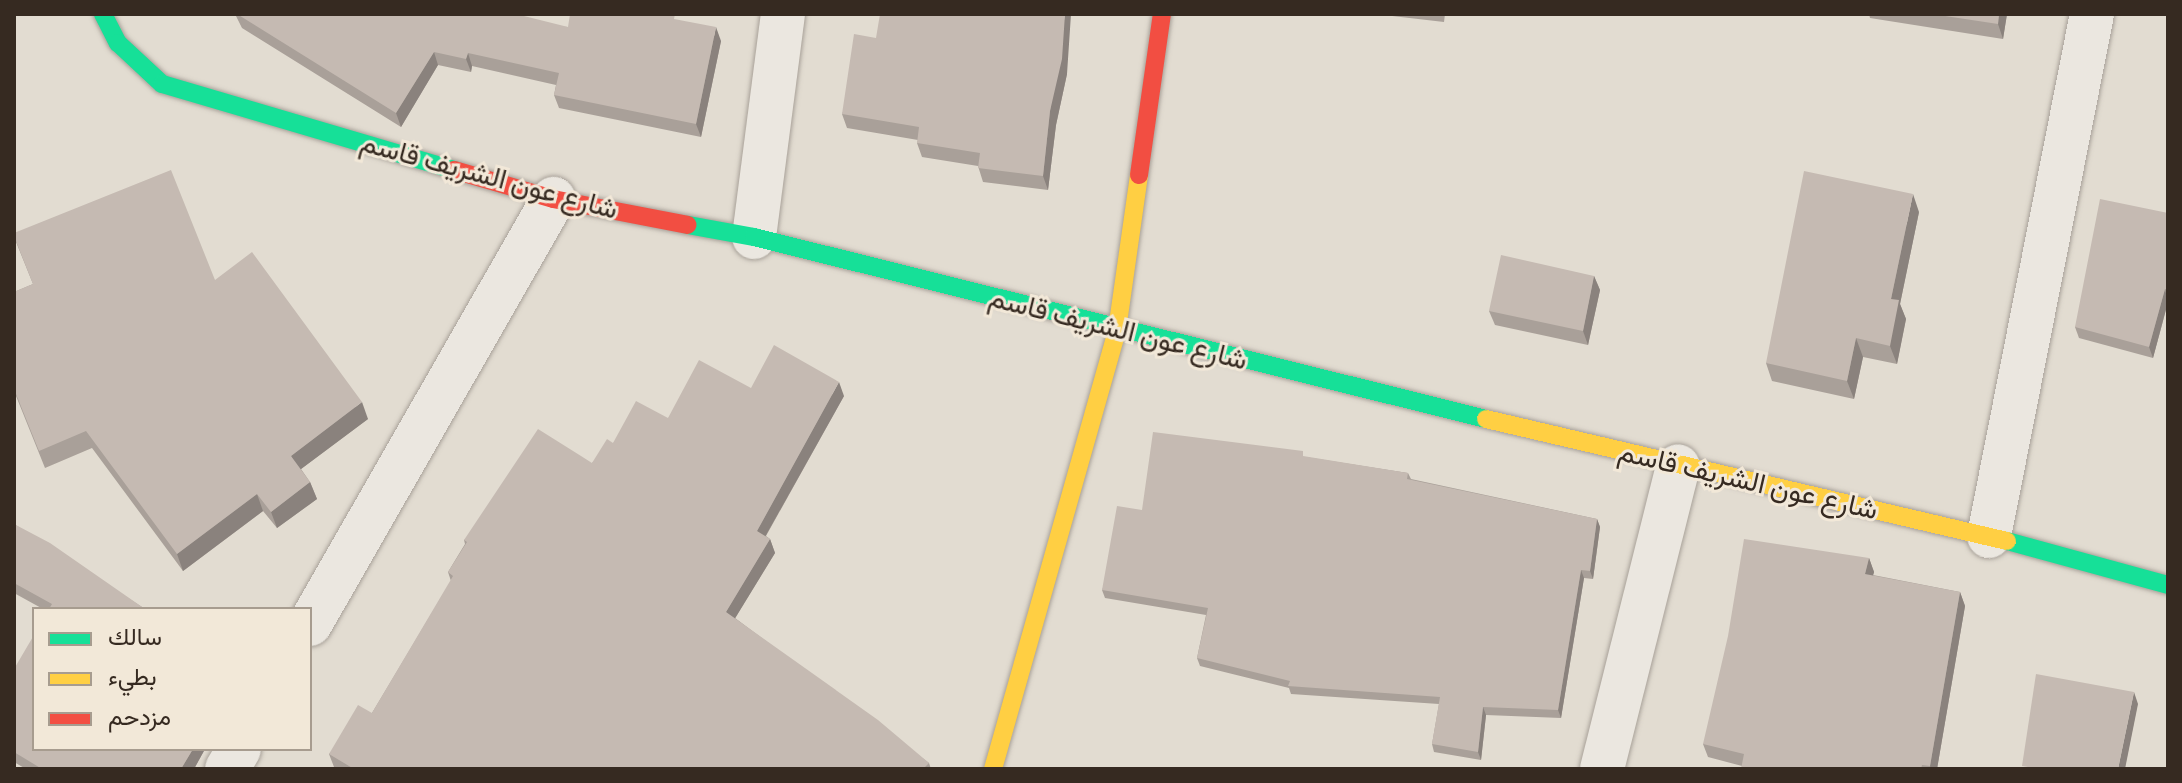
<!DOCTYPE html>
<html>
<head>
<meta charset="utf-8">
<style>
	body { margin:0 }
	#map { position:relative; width:2182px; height:783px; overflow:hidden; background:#e2dcd1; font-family:"Zilla Slab",Vazirmatn,serif }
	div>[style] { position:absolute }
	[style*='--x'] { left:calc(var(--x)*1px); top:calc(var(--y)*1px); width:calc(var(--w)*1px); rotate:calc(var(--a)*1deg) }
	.roads { filter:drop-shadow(0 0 2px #a8a199) drop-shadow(0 0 2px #a8a199) }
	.street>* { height:44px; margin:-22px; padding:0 22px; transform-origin:22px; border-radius:22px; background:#ebe7e0 }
	.fast>* { height:18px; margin:-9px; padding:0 9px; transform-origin:9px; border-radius:9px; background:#16e098 }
	.slow>* { height:18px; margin:-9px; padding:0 9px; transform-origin:9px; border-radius:9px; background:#ffcf43 }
	.jam>* { height:18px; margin:-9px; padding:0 9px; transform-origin:9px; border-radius:9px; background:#f24e42 }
	.wall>* { inset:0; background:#a9a099 }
	.shaded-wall>* { inset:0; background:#8a827d }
	.building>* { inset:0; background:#c5bab2 }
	span { translate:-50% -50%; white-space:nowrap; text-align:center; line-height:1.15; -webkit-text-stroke:6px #f2e8d8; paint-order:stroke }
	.street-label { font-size:28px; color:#362a21 }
	.frame { position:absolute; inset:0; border:16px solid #362a21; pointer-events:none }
	.legend { position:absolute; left:32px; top:607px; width:280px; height:144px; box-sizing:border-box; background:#f2e8d8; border:2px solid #a79c8f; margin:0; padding:10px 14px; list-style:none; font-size:24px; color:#362a21 }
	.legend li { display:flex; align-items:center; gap:16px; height:40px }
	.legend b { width:40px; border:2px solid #a79c8f }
</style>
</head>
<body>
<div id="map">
	<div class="roads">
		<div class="street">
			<i style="--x:754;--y:237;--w:225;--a:-82.6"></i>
			<i style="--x:1989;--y:536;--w:532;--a:-78.84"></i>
			<i style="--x:310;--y:624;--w:490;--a:-60.2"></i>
			<i style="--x:227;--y:769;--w:23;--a:-59"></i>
			<i style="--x:1602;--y:769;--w:312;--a:-75.9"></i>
		</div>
		<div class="fast">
			<i style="--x:103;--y:14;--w:33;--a:63"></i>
			<i style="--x:118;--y:43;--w:60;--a:43"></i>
			<i style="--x:162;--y:84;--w:304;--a:16.4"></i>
			<i style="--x:688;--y:225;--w:67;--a:10.3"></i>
			<i style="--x:754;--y:237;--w:754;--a:13.96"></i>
			<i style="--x:2007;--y:541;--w:167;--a:15.3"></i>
		</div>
		<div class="slow">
			<i style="--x:1486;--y:419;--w:535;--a:13.18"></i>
			<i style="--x:993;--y:769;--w:456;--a:-74.2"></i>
			<i style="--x:1117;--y:330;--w:157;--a:-81.9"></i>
		</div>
		<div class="jam">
			<i style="--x:454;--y:170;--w:103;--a:16.3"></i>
			<i style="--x:553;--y:199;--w:137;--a:10.9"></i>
			<i style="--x:1139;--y:175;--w:163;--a:-81.9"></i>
		</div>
	</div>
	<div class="wall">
		<i style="clip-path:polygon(235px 14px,384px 14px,388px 16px,568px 27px,678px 20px,721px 41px,701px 137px,559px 108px,554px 95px,556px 85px,472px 66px,471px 72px,438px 65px,401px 127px,242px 28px)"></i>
		<i style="clip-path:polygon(1375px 14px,1445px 14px,1444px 22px)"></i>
		<i style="clip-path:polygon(1869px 14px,2007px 14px,2003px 39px,1870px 18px)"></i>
		<i style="clip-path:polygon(876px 38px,1067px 74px,1056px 125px,1048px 190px,983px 182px,978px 166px,922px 157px,917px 143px,918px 140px,847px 128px,842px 114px)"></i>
		<i style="clip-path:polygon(1919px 212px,1900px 304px,1906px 319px,1897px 364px,1863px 357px,1854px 399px,1772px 381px,1766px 363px)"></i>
		<i style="clip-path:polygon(2168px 213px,2168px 302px,2153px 358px,2079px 338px,2075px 327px)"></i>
		<i style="clip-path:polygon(14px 237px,215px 280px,368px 419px,301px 469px,310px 482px,317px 499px,277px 528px,263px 511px,183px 571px,92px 448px,45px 468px,14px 391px,14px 292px,33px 284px)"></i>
		<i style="clip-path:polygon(1594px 276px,1600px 290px,1588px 345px,1495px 325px,1489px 311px)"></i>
		<i style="clip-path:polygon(751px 388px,844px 396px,766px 536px,770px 539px,775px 553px,735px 618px,929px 763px,931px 769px,337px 769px,334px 767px,329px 754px,372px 713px,451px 581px,448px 572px,465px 544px,464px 540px,592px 463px,613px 443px,668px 418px)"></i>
		<i style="clip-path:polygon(1305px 457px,1408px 473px,1411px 479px,1597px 519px,1600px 527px,1593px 579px,1584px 578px,1561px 718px,1486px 715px,1481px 760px,1434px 752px,1432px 744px,1439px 704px,1291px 694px,1289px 688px,1200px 666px,1197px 658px,1206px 615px,1105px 598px,1102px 590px,1142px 510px)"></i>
		<i style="clip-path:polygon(14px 524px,145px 609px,43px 609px,14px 593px)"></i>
		<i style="clip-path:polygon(1869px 558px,1874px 572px,1873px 575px,1960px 592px,1965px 606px,1937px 769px,1741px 769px,1742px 766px,1708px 757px,1703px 744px)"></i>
		<i style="clip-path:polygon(14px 669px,34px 749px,205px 749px,194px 769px,26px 769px,14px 762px)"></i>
	</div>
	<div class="shaded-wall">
		<i style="clip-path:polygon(1065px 14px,1071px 14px,1067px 74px,1056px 125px,1048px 190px,1043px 176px,1050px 111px)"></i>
		<i style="clip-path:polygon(1999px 14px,2007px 14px,2003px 39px,1998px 24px)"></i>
		<i style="clip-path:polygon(716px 27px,721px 41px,701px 137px,696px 124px)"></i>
		<i style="clip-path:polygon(434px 52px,438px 65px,401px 127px,396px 113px)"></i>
		<i style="clip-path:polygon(468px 53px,472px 66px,471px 72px,466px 59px)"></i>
		<i style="clip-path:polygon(1913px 194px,1919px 212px,1900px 304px,1906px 319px,1897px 364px,1890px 346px,1891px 299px)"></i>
		<i style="clip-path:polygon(1594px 276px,1600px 290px,1588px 345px,1583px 331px)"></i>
		<i style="clip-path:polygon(2165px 289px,2168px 302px,2153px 358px,2149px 347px)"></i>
		<i style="clip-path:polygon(1856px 338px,1863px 357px,1854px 399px,1847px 381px)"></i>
		<i style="clip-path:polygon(839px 382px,844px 396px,761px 544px,757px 531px)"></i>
		<i style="clip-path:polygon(362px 402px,368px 419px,297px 472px,291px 456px)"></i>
		<i style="clip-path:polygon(310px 482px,317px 499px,277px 528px,271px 512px)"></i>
		<i style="clip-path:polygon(257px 494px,263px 511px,183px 571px,177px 554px)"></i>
		<i style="clip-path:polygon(1597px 519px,1600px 527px,1593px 579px,1590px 571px)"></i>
		<i style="clip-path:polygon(770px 539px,775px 553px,731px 625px,726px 612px)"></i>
		<i style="clip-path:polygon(1869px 558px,1874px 572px,1870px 587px,1865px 574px)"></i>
		<i style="clip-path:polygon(1581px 570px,1584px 578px,1561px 718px,1558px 710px)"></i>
		<i style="clip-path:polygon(1960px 592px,1965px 606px,1937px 769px,1931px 769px,1930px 766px)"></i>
		<i style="clip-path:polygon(2134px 692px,2138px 704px,2125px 769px,2118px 769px)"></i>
		<i style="clip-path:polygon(1483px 707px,1486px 715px,1481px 760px,1478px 752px)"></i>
		<i style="clip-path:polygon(193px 749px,205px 749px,194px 769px,181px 769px)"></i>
	</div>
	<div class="building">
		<i style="clip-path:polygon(237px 14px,384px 14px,388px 16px,388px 14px,516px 14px,568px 27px,570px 14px,675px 14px,674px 19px,716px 27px,696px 124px,554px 95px,559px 73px,468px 53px,466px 59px,434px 52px,396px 113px)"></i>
		<i style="clip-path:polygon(880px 14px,1065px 14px,1062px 59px,1050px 111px,1043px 176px,978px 168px,980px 153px,917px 143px,919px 127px,842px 114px,854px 34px,876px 38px)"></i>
		<i style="clip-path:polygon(1932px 14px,1999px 14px,1998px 24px)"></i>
		<i style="clip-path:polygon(171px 170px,215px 280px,252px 252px,362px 402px,291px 456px,310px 482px,271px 512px,257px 494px,177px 554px,86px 431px,39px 451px,14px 389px,14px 292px,33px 284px,14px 236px,14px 233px)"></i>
		<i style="clip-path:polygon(1804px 171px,1913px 194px,1891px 299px,1899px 300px,1890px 346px,1856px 338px,1847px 381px,1766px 363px)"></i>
		<i style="clip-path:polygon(2100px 199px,2168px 213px,2168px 290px,2165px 289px,2149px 347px,2075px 327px)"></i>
		<i style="clip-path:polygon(1501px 255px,1594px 276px,1583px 331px,1489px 311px)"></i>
		<i style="clip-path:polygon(774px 345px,839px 382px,757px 531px,770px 539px,726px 612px,878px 720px,929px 763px,923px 769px,354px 769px,329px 754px,358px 705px,372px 713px,453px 576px,448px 572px,467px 542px,464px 540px,538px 429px,592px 463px,607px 439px,613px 443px,636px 401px,668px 418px,699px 360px,751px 388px)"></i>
		<i style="clip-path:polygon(1153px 432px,1303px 451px,1303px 456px,1408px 473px,1407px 479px,1597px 519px,1590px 571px,1581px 570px,1558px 710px,1483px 707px,1478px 752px,1432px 744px,1440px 697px,1288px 686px,1290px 681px,1197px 658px,1208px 608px,1102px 590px,1117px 506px,1142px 510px)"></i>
		<i style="clip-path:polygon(14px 524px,50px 543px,145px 609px,49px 609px,52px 604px,14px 583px)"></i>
		<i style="clip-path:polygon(1744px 539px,1869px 558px,1865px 574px,1960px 592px,1930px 766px,1922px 765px,1921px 769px,1805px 769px,1795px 767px,1795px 769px,1741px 769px,1744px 754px,1703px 744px,1728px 636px)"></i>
		<i style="clip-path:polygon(34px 635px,34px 749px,193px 749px,181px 769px,42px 769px,14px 752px,14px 669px)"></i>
		<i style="clip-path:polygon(2036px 674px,2134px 692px,2118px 769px,2040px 769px,2022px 766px)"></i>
	</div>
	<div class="street-label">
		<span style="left:489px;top:176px;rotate:15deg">شارع عون الشريف قاسم</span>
		<span style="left:1118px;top:329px;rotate:14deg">شارع عون الشريف قاسم</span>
		<span style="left:1748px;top:481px;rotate:13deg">شارع عون الشريف قاسم</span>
	</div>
	<div class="frame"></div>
	<ul class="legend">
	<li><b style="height:10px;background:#16e098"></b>سالك</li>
	<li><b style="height:10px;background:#ffcf43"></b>بطيء</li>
	<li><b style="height:10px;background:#f24e42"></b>مزدحم</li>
	</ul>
</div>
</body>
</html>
